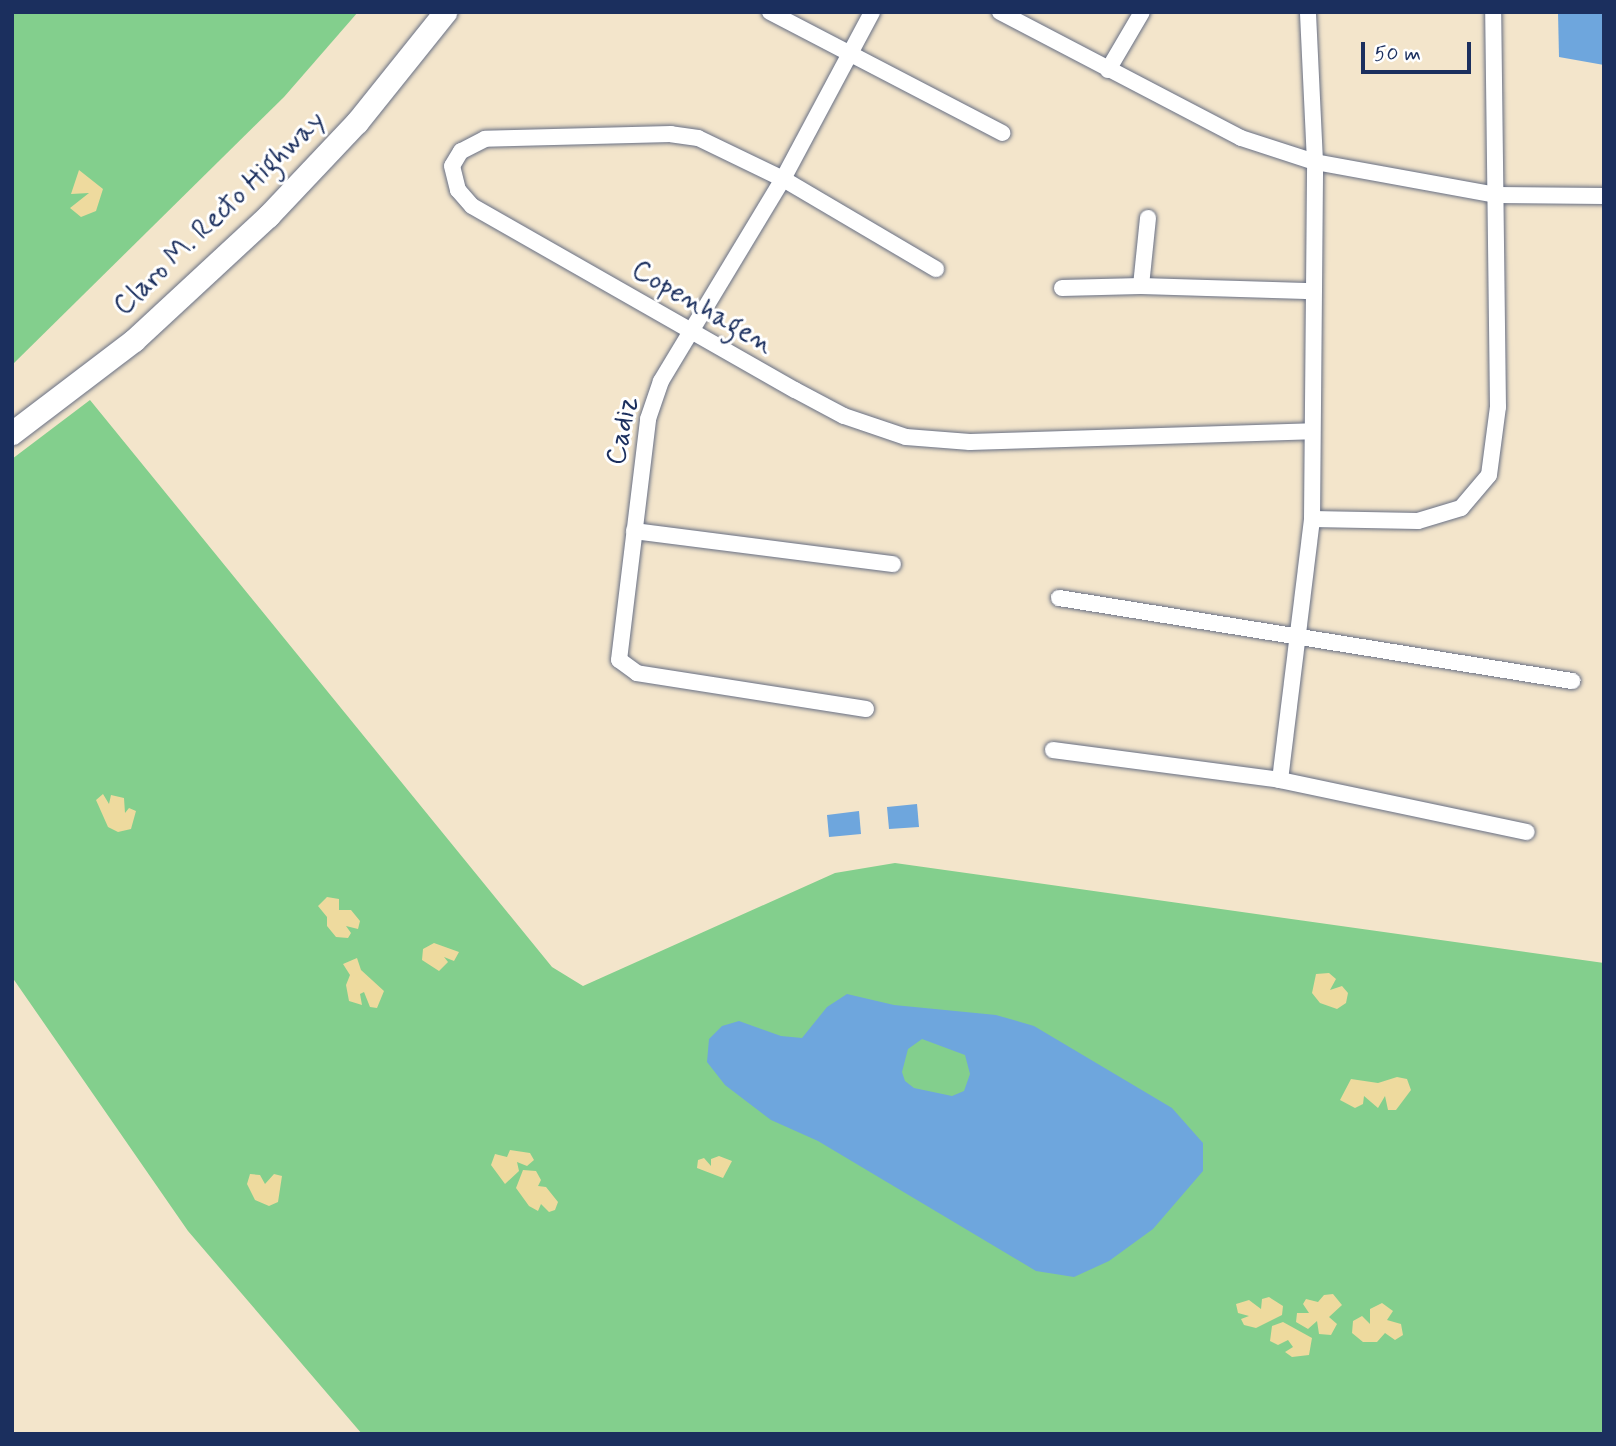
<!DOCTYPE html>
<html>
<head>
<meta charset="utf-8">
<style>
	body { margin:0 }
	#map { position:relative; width:1616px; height:1446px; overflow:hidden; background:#f3e5cb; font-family:Mynerve,sans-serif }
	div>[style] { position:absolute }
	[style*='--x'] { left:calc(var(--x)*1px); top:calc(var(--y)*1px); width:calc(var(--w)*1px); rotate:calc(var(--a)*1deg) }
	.green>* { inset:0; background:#83cf8d }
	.sand>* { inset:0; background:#eeda9e }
	.water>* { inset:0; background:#6ea6dd }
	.roads { filter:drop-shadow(0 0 2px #676f84) drop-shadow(0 0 2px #676f84) }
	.minor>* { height:16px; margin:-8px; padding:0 8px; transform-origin:8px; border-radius:8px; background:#fff }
	.secondary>* { height:23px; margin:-11.5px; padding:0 11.5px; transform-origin:11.5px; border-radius:11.5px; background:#fff }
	span { translate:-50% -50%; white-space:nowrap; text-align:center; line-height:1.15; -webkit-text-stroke:6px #fff; paint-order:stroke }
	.street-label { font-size:28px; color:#1b2f5e }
	.frame { position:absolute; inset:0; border:14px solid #1b2f5e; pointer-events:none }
	.scale { position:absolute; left:1361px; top:42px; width:110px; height:32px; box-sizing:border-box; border:4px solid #1b2f5e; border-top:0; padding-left:9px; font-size:21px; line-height:24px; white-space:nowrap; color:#1b2f5e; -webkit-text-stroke:5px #fff; paint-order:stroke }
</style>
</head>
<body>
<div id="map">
	<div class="green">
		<i style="clip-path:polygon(12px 12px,358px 12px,284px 97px,12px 365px)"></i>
		<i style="clip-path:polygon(90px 400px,552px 967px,583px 986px,835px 873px,895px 863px,1604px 963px,1604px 1434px,362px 1434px,188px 1231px,12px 977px,12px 459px)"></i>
	</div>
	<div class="sand">
		<i style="clip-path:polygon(79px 170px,103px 189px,96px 211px,81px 217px,70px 208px,89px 193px,71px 194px)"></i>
		<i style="clip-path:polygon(103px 794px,109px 804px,111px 795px,124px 798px,125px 813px,129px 808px,136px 811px,131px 829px,118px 832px,108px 827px,96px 800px)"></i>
		<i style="clip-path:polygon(327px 897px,339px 899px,339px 910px,351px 910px,360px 921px,358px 929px,346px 926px,351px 933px,348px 938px,336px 937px,327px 926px,327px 917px,318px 906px)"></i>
		<i style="clip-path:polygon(434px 943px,459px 952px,454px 961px,444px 957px,448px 962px,439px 971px,422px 960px,423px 949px)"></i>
		<i style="clip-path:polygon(357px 958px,361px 970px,384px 991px,377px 1008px,370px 1007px,364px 992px,360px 994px,362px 1005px,349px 1001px,346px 985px,350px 975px,343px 964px)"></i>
		<i style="clip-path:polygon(1329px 973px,1336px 979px,1330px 990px,1342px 986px,1348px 993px,1346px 1003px,1337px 1009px,1320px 1003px,1312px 993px,1316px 974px)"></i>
		<i style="clip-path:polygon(1397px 1077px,1407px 1079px,1411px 1090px,1396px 1110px,1388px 1110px,1385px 1096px,1378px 1108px,1364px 1096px,1363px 1104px,1355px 1108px,1340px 1100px,1351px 1079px,1378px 1083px)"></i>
		<i style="clip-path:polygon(510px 1150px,530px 1153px,534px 1160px,527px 1166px,517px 1162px,519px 1171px,505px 1184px,491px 1165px,495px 1154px,507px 1157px)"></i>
		<i style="clip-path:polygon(719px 1156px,732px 1161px,723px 1178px,697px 1168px,698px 1160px,704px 1158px,711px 1166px,711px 1159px)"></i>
		<i style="clip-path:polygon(523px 1170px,536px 1171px,541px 1180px,538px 1186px,546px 1187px,558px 1202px,555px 1210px,549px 1212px,541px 1204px,538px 1211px,529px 1206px,516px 1188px)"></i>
		<i style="clip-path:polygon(250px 1174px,260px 1175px,265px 1184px,274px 1174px,282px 1176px,278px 1202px,269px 1206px,255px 1200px,247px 1184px)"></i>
		<i style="clip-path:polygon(1333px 1294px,1342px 1305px,1329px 1317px,1337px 1324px,1331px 1335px,1319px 1334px,1317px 1321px,1308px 1329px,1296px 1322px,1297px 1313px,1309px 1313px,1303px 1304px,1306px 1299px,1318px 1302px,1324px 1295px)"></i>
		<i style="clip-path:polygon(1269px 1297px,1283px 1306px,1282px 1315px,1256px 1328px,1244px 1325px,1241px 1319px,1249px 1316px,1238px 1313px,1236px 1304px,1249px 1300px,1261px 1309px,1262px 1299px)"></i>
		<i style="clip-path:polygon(1382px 1303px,1393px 1311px,1387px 1320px,1401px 1324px,1403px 1335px,1395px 1340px,1385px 1333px,1377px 1342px,1363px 1342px,1352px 1333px,1353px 1321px,1362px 1316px,1370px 1324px,1370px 1309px)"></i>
		<i style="clip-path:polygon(1283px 1322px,1312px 1338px,1309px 1355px,1292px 1357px,1285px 1352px,1293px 1347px,1288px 1340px,1278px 1345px,1270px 1341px,1272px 1326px)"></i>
	</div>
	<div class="water">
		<i style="clip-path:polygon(1558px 12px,1604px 12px,1604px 65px,1559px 57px)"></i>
		<i style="clip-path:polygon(917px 804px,919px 827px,889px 829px,887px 807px)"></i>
		<i style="clip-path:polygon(859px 811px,861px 834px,829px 837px,827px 815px)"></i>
		<i style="clip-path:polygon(evenodd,847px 994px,894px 1005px,996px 1015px,1034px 1026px,1172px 1108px,1203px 1143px,1203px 1171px,1153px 1229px,1109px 1261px,1074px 1277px,1036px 1271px,818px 1141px,771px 1120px,725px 1085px,707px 1062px,709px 1039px,722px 1026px,739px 1021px,781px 1036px,802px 1038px,827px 1007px,847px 994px,922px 1039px,965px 1055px,970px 1074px,964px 1091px,952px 1096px,914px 1088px,905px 1081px,902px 1072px,908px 1049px,922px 1039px)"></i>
	</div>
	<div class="roads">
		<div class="minor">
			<i style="--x:770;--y:12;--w:262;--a:27.5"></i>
			<i style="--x:1000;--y:12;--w:272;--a:27.6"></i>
			<i style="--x:1241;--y:138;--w:78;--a:18"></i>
			<i style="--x:1315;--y:162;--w:185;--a:10.3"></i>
			<i style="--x:1497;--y:195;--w:107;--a:0.5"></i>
			<i style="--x:1108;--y:70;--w:67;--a:-59.6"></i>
			<i style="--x:1148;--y:218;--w:68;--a:95.9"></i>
			<i style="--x:1141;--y:286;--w:173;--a:1.7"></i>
			<i style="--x:936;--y:269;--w:178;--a:-149.5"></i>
			<i style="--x:783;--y:179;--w:94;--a:-154.2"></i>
			<i style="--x:698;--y:138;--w:27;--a:-172"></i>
			<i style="--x:671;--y:134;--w:186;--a:178.5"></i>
			<i style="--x:485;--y:139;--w:27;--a:153"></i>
			<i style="--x:461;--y:151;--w:17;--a:121"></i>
			<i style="--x:452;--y:166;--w:25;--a:76"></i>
			<i style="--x:458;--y:190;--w:21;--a:49"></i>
			<i style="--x:472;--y:206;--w:372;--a:29.7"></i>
			<i style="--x:795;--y:390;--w:55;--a:28"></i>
			<i style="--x:844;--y:416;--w:65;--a:18.7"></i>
			<i style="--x:906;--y:437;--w:64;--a:4.5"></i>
			<i style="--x:970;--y:442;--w:342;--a:-1.8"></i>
			<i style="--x:1062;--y:288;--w:79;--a:-1.5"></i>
			<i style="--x:1312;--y:519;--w:106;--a:1.1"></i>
			<i style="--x:1418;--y:521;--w:45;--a:-16.8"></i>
			<i style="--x:1461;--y:508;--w:43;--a:-49.7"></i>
			<i style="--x:1489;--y:475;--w:69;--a:-82.5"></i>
			<i style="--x:1498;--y:407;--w:395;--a:-90.7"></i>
			<i style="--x:634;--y:531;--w:261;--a:7.3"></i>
			<i style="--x:1059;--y:598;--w:520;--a:9.19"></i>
			<i style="--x:866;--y:709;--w:232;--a:-171.1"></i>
			<i style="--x:637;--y:673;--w:22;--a:-144"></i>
			<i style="--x:619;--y:660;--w:243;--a:-83.1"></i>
			<i style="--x:648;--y:419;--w:40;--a:-71.1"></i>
			<i style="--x:661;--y:381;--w:236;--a:-58.9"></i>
			<i style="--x:783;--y:179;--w:189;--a:-61.9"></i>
			<i style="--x:1053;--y:750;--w:229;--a:7.5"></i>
			<i style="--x:1280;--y:780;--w:252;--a:11.9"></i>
			<i style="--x:1280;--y:780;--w:263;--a:-83"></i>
			<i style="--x:1312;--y:519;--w:357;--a:-89.5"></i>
			<i style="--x:1315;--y:162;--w:150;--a:-92.7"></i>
		</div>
		<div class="secondary">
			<i style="--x:12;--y:433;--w:153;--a:-37.3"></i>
			<i style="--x:134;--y:340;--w:183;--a:-42.8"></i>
			<i style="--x:268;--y:216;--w:129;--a:-46.6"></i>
			<i style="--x:357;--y:122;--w:141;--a:-51.3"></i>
		</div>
	</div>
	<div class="street-label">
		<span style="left:220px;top:214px;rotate:-44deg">Claro M. Recto Highway</span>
		<span style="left:702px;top:308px;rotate:30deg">Copenhagen</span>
		<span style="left:623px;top:431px;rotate:-79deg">Cadiz</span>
	</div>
	<div class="frame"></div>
	<div class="scale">50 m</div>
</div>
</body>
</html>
